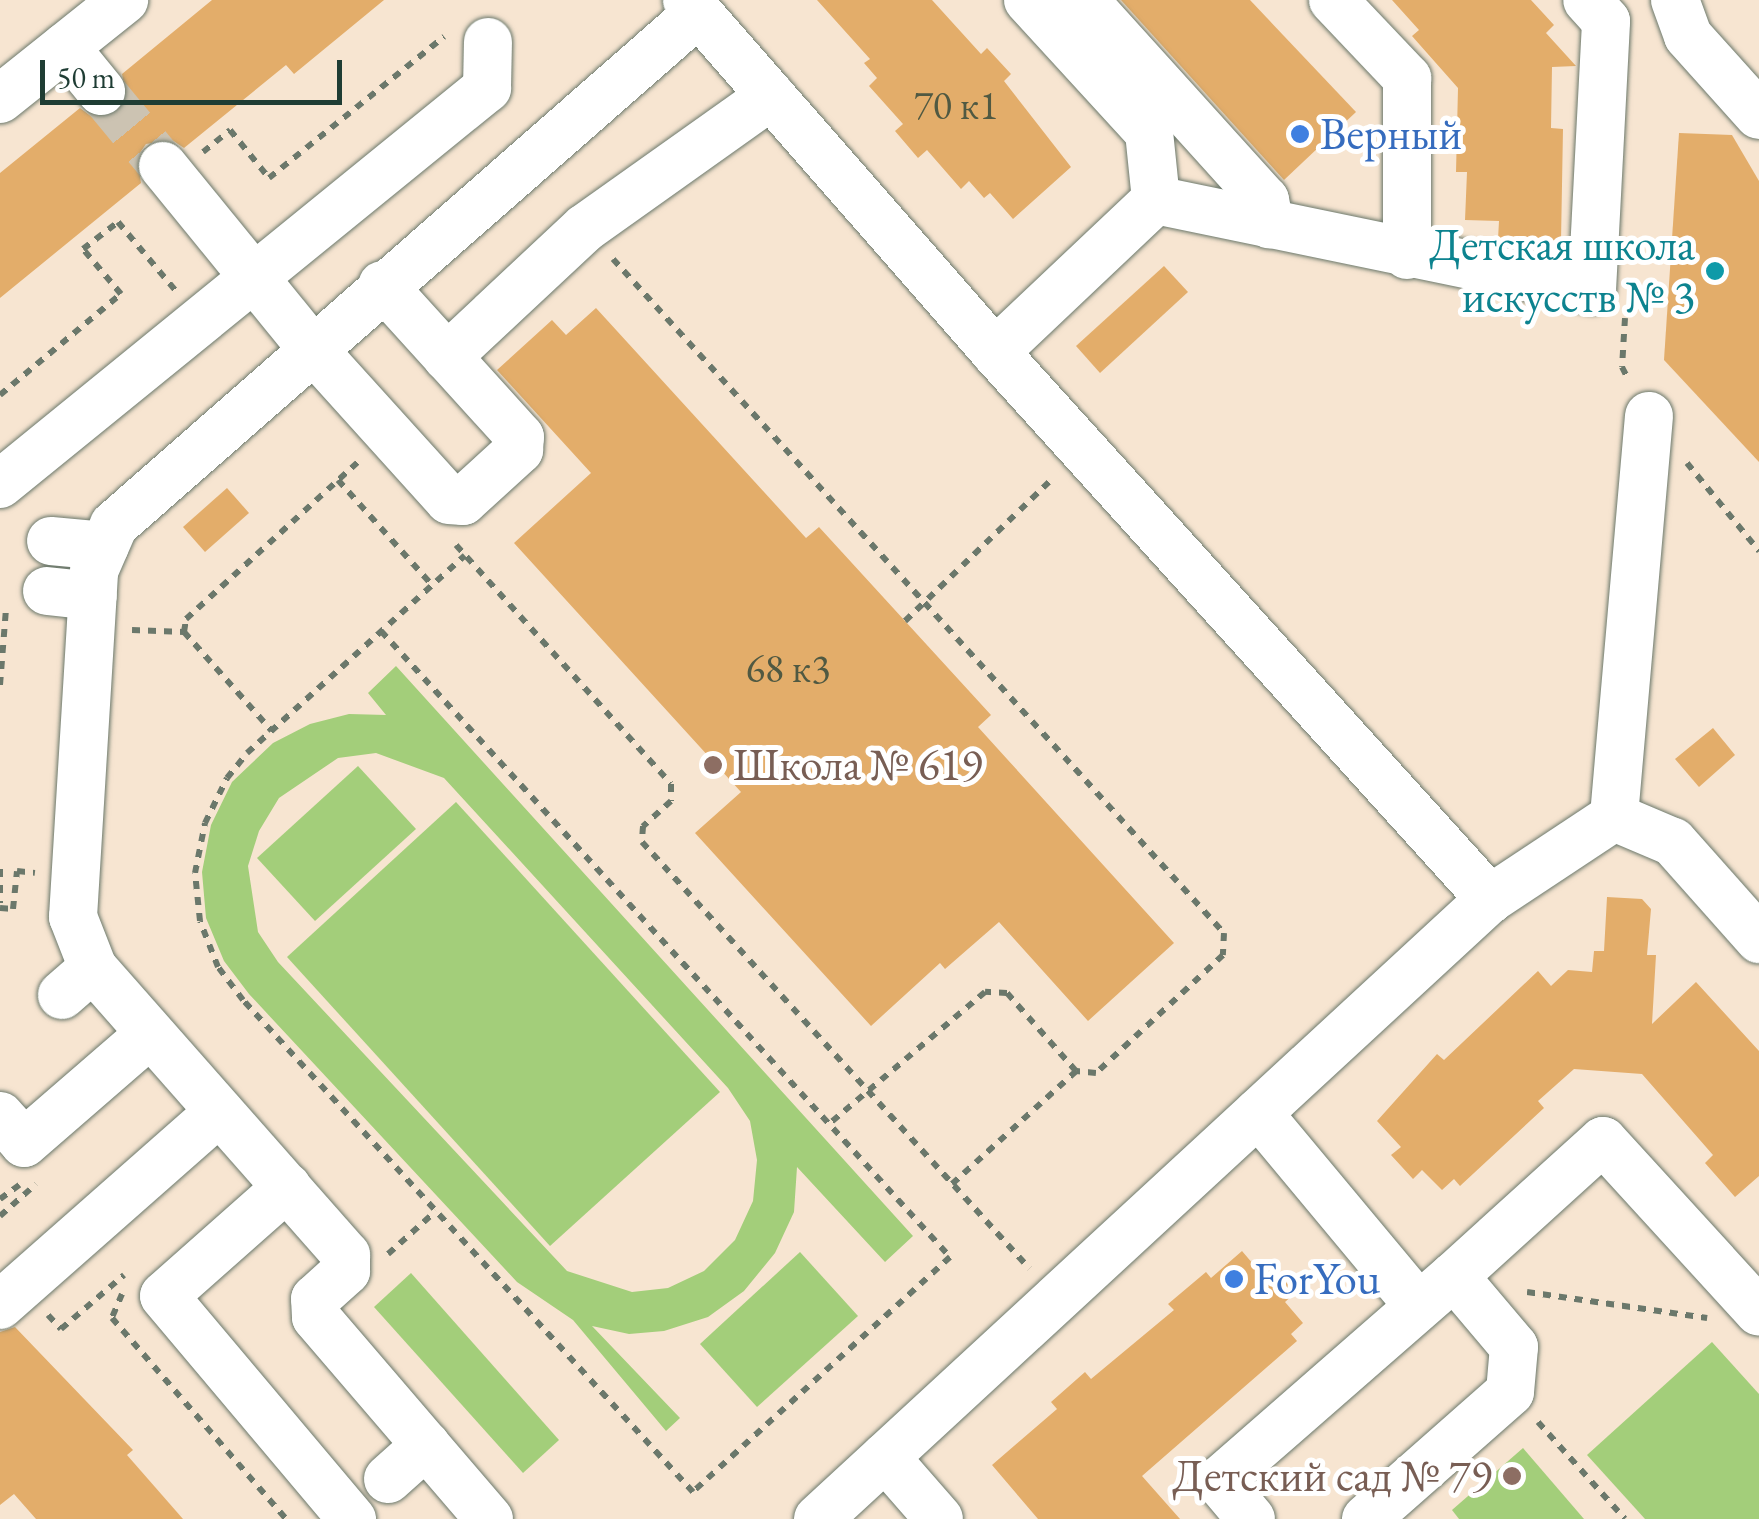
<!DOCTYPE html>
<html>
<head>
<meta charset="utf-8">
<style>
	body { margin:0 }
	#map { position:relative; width:1759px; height:1519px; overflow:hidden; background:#f7e5d1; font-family:"EB Garamond",serif }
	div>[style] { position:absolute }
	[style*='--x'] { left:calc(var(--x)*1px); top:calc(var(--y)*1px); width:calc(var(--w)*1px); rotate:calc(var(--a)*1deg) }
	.green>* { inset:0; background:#a3ce7a }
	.building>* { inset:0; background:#e3ad6a }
	.minor-tunnel>* { height:48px; margin-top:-24px; transform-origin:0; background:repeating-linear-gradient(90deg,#ccc3b2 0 48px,transparent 0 72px) }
	.path>* { height:6px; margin-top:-3px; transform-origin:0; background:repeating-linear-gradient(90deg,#6b786b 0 8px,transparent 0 16px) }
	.roads { filter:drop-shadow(0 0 2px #6b786b) drop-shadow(0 0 2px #6b786b) }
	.minor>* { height:48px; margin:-24px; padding:0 24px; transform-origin:24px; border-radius:24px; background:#fff }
	.dots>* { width:28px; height:28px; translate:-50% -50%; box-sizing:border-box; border:5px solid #fff; border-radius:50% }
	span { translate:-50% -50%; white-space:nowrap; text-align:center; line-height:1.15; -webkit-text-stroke:10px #fff; paint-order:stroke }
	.number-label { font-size:40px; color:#505942 }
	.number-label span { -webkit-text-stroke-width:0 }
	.shop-label { font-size:45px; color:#366cbe }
	.left { translate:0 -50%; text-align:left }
	.culture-label { font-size:45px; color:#0d838f }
	.right { translate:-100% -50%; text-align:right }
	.education-label { font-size:45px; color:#785e54 }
	.scale { position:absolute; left:40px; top:60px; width:302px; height:45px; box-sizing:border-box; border:5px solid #1f3d34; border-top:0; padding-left:12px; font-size:30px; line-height:35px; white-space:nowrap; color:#1f3d34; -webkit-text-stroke:8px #fff; paint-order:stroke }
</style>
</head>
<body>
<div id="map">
	<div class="green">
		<i style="clip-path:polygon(evenodd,396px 666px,913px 1236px,885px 1262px,797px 1167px,794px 1212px,775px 1253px,744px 1291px,708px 1317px,664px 1331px,629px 1334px,592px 1326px,680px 1418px,666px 1431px,573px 1320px,517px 1282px,249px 994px,224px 961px,206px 918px,202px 872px,211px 825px,232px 782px,273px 743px,310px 724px,349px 714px,386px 715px,368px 693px,396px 666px,376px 753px,444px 778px,728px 1088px,750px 1121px,757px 1160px,753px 1201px,735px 1240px,704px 1271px,668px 1288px,632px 1292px,567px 1271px,278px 962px,258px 932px,248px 866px,259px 831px,279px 798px,338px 758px,376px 753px)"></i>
		<i style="clip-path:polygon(358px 766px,416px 829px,315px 921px,257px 858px)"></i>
		<i style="clip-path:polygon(456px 802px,720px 1092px,550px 1246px,287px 957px)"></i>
		<i style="clip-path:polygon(800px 1252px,858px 1316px,757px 1407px,700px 1344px)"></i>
		<i style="clip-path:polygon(411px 1273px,559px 1440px,523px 1473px,374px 1307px)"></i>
		<i style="clip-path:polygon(1712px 1342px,1759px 1394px,1759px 1519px,1645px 1519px,1587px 1455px)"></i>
		<i style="clip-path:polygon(1523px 1448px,1584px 1519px,1459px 1519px,1452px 1510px)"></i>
	</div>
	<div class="building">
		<i style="clip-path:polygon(212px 0,384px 0,294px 74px,286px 65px,184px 148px,172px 140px,146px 144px,137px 157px,141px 183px,0 298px,0 173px,80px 108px,92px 117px,118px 113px,127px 100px,122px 74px)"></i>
		<i style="clip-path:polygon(817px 0,932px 0,981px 54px,987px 48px,1011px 74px,1004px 81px,1071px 167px,1013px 219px,990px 193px,984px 198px,969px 181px,961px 189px,927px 150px,918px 158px,895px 131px,903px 124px,869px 86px,877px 78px,864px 63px,870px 59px)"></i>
		<i style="clip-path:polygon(1121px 0,1250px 0,1356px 112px,1284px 180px)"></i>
		<i style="clip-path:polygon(1392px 0,1531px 0,1554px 25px,1546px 33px,1576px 66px,1552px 67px,1551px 128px,1563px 129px,1561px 241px,1498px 239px,1499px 221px,1465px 220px,1467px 172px,1456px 172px,1458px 88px,1412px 36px,1419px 30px)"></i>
		<i style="clip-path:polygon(1679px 133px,1732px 135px,1759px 181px,1759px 462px,1664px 360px)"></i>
		<i style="clip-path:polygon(1164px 266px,1188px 292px,1100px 373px,1076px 346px)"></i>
		<i style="clip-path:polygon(596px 308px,806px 538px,819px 527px,991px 715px,978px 727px,1174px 943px,1088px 1021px,999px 922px,945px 969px,940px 963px,871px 1026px,695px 833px,741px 792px,514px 543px,591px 473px,497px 370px,552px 320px,566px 335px)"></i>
		<i style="clip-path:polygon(227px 488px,249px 513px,205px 552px,183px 527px)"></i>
		<i style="clip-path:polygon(1713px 728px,1735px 755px,1699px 787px,1675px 759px)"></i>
		<i style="clip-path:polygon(1607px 897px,1642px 899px,1651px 909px,1647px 955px,1656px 955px,1652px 1024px,1696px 982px,1759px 1051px,1759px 1176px,1735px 1197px,1705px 1163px,1713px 1155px,1642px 1074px,1574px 1069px,1538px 1101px,1544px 1108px,1460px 1186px,1454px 1179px,1442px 1190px,1422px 1170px,1413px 1179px,1391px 1155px,1401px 1147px,1377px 1121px,1437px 1054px,1444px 1060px,1538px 971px,1551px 986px,1568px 970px,1592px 972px,1594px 951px,1604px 951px)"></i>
		<i style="clip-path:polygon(1242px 1251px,1265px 1278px,1275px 1269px,1295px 1293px,1285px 1302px,1303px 1323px,1291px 1334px,1297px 1341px,1142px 1476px,1180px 1519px,1038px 1519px,992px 1465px,1057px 1409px,1051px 1402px,1085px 1372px,1091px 1379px,1174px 1310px,1168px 1304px,1206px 1272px,1211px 1278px)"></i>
		<i style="clip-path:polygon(15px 1327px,133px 1450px,127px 1455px,183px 1519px,36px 1519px,14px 1494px,0 1505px,0 1332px)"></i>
	</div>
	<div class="minor-tunnel">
		<i style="--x:101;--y:91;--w:97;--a:50.4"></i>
	</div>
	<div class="path">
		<i style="--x:203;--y:152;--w:35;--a:-39"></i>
		<i style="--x:230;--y:130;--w:62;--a:50.9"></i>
		<i style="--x:269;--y:178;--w:225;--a:-38.9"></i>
		<i style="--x:613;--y:259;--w:910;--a:47.81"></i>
		<i style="--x:1224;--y:933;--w:22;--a:93"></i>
		<i style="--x:1223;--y:955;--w:173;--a:137.1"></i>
		<i style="--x:1096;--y:1073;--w:20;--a:-174"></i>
		<i style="--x:1076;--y:1071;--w:104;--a:-131.5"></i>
		<i style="--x:1007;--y:993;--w:22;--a:-177"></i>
		<i style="--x:985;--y:992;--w:204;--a:139.8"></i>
		<i style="--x:1625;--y:318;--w:49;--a:93.5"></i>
		<i style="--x:1622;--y:367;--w:13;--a:63"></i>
		<i style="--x:0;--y:395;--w:158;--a:-39.9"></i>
		<i style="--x:121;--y:294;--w:59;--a:-130.2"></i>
		<i style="--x:83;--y:249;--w:44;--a:-37.6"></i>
		<i style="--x:118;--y:222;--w:89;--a:50"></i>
		<i style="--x:1687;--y:463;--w:114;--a:50.7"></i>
		<i style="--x:338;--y:480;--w:141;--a:48.2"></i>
		<i style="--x:456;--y:545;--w:321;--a:48"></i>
		<i style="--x:671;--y:784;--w:17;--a:90"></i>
		<i style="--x:671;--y:801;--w:38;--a:138"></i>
		<i style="--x:643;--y:826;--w:16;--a:94"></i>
		<i style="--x:642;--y:842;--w:576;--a:47.75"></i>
		<i style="--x:905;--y:621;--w:206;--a:-44"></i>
		<i style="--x:132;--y:630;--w:52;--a:2.2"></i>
		<i style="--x:184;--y:632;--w:132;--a:48.4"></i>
		<i style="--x:381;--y:631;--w:846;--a:47.73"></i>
		<i style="--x:950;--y:1257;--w:348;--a:137.6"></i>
		<i style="--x:693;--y:1492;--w:667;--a:-132.45"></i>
		<i style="--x:243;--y:1000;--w:41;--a:-127.1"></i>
		<i style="--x:218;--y:967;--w:49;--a:-111.4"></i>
		<i style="--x:200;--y:921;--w:48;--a:-95.9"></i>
		<i style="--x:195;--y:873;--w:51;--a:-78.7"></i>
		<i style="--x:205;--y:823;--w:50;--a:-63.9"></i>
		<i style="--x:227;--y:778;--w:32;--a:-51"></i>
		<i style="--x:247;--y:753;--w:294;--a:-42.2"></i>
		<i style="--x:184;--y:632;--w:13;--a:-81"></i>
		<i style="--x:186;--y:619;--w:236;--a:-42.4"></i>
		<i style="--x:0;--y:685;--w:76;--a:-85.5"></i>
		<i style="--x:0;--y:869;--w:34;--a:90"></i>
		<i style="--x:0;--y:908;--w:13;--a:4"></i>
		<i style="--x:13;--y:909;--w:38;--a:-84"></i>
		<i style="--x:17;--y:871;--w:18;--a:6"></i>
		<i style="--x:952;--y:1184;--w:168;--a:-42.3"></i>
		<i style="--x:0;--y:1199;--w:24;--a:-36"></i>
		<i style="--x:0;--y:1216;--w:48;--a:-41.6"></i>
		<i style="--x:388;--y:1254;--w:64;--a:-41.9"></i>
		<i style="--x:1527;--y:1292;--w:182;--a:8.2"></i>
		<i style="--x:122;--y:1294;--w:26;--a:113"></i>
		<i style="--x:112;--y:1318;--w:266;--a:49.1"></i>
		<i style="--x:48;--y:1315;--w:19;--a:47"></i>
		<i style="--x:61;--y:1329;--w:83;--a:-40.6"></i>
		<i style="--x:1538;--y:1422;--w:130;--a:48.1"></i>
	</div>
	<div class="roads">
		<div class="minor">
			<i style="--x:687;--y:0;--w:468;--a:48.8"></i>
			<i style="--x:995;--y:352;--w:738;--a:47.86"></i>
			<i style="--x:1028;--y:0;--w:179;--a:47.5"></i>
			<i style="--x:1149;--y:132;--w:68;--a:84.1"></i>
			<i style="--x:1084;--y:0;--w:270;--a:47.9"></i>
			<i style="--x:1265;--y:200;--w:25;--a:79"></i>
			<i style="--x:1333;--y:0;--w:108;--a:46.5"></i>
			<i style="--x:1407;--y:78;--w:177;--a:90"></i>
			<i style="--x:1675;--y:0;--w:38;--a:70"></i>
			<i style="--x:1688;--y:36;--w:106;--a:48.1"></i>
			<i style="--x:65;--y:47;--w:57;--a:50.7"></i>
			<i style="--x:0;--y:99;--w:159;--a:-38.6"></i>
			<i style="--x:163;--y:166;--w:232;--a:50.8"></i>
			<i style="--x:310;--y:346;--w:207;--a:47.9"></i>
			<i style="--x:449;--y:500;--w:14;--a:4"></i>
			<i style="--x:463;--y:501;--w:76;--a:-42.3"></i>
			<i style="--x:519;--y:450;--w:13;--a:-86"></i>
			<i style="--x:520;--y:437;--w:205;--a:-132.2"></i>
			<i style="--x:995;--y:352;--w:221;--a:-43.4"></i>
			<i style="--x:1156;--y:200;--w:445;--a:11.7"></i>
			<i style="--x:1592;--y:290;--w:269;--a:-87"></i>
			<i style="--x:1606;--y:21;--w:28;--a:-132"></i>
			<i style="--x:447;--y:357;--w:189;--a:-43.1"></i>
			<i style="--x:585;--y:228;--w:228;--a:-35.4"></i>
			<i style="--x:1649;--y:416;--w:403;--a:95"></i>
			<i style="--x:1614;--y:817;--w:64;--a:23"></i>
			<i style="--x:1673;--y:842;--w:130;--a:48.4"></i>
			<i style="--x:0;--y:484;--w:628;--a:-39.12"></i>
			<i style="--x:487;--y:88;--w:46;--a:-88.8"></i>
			<i style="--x:51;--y:541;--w:54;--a:5.3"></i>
			<i style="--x:47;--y:591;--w:46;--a:6.2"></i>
			<i style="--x:62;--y:995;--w:41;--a:-41.1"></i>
			<i style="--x:1258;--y:1113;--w:251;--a:50.2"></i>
			<i style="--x:0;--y:1116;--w:36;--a:48"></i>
			<i style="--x:24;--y:1143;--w:167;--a:-40.9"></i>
			<i style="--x:287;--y:1187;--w:164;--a:138.5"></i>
			<i style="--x:164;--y:1296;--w:292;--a:49.9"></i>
			<i style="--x:1454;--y:1276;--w:201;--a:-42.2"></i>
			<i style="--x:1603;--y:1141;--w:231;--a:47.6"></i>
			<i style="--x:0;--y:1305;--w:292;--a:-41.4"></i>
			<i style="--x:885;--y:1457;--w:82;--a:48.9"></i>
			<i style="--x:388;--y:1479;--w:51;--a:-41.8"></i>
			<i style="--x:489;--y:1519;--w:266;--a:-130.6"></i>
			<i style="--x:316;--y:1317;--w:18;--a:-93"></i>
			<i style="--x:315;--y:1299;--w:42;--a:-42.1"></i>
			<i style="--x:346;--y:1271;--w:16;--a:-90"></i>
			<i style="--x:346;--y:1255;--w:383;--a:-131.4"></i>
			<i style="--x:93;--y:968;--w:55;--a:-111.4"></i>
			<i style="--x:73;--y:917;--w:347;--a:-86.5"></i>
			<i style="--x:94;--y:571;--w:50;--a:-66.5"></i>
			<i style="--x:114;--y:525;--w:777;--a:-41.24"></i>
			<i style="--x:818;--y:1519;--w:914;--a:-42.7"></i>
			<i style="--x:1490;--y:899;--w:149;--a:-33.5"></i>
			<i style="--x:1251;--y:1519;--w:50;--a:-130.1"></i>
			<i style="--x:1219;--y:1481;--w:312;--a:-41.1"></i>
			<i style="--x:1454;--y:1276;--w:93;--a:49.8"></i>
			<i style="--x:1514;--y:1347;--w:45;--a:95.1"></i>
			<i style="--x:1510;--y:1392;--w:192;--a:138.6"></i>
		</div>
	</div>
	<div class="dots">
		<i style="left:1300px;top:134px;background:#3f7fe0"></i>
		<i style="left:1715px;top:271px;background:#0f9aa8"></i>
		<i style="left:713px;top:765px;background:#8d6e63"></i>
		<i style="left:1234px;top:1279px;background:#3f7fe0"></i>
		<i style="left:1512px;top:1476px;background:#8d6e63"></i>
	</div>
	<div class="number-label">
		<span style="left:956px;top:105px">70 к1</span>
		<span style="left:788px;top:668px">68 к3</span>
	</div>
	<div class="shop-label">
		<span class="left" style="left:1320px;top:134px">Верный</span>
		<span class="left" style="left:1254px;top:1279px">ForYou</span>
	</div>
	<div class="culture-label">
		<span class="right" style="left:1695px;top:271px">Детская школа<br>искусств № 3</span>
	</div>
	<div class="education-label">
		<span class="left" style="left:733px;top:765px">Школа № 619</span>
		<span class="right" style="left:1492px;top:1476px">Детский сад № 79</span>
	</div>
	<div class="scale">50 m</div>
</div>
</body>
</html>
